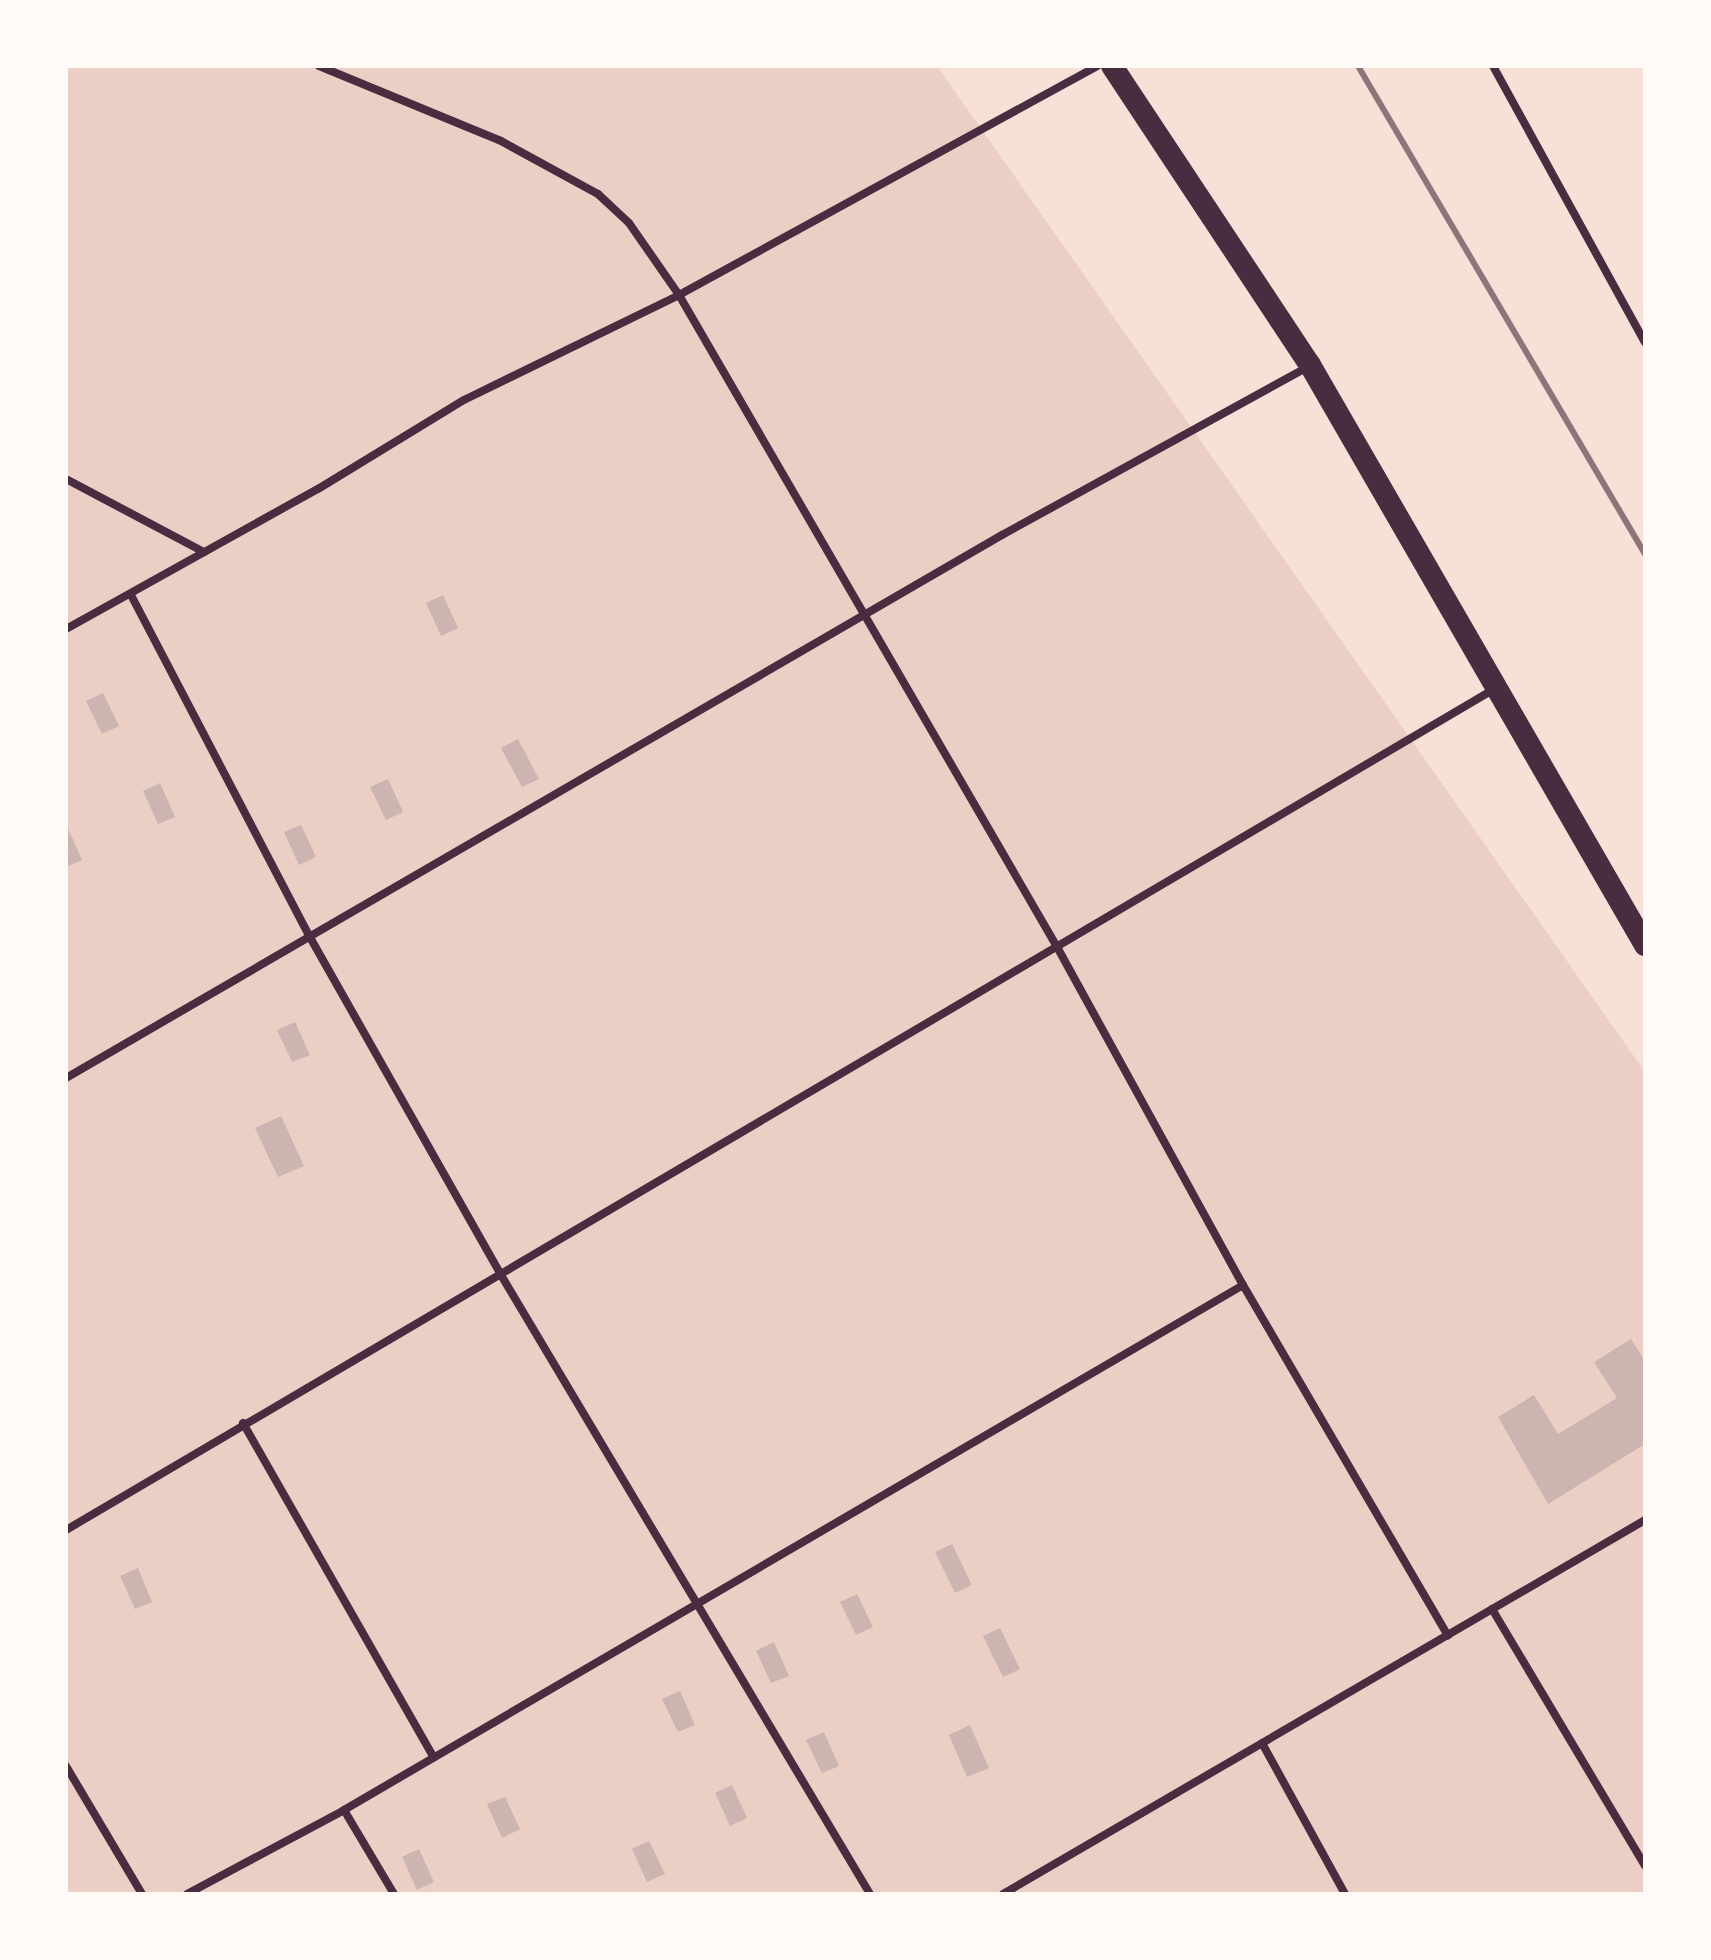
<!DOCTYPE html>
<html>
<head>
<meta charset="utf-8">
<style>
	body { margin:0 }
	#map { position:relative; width:1711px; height:1960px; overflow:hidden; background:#f7e1d7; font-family:Rubik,sans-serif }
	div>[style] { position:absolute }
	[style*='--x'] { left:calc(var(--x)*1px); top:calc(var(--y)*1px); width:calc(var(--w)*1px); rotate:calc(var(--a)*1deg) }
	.green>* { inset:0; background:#ebcfc5 }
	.building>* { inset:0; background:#ccb4b1 }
	.minor>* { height:8px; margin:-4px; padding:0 4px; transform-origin:4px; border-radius:4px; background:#4a2c40 }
	.trunk>* { height:22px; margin:-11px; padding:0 11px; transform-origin:11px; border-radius:11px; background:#4a2c40 }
	.rail>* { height:6px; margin:-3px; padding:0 3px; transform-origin:3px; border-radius:3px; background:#8f747c }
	span { translate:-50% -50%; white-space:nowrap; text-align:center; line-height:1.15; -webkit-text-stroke:7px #fffaf5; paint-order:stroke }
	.frame { position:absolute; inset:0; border:68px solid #fffaf5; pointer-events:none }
</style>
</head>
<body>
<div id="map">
	<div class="green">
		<i style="clip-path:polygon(66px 66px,937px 66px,1645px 1072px,1645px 1894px,66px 1894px)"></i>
	</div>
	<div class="building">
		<i style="clip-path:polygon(443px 595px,458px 628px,441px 636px,426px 603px)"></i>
		<i style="clip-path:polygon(103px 693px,119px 726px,102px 734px,86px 701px)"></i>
		<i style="clip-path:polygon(518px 739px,539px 779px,522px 787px,501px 748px)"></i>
		<i style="clip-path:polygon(388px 779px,403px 812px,386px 820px,370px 787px)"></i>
		<i style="clip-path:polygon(160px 783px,175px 817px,158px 824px,143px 791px)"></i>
		<i style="clip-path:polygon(66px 824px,82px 860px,66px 867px)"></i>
		<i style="clip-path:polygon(301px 825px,316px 857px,299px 865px,284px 832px)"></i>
		<i style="clip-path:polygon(295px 1022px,310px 1055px,292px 1062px,277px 1030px)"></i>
		<i style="clip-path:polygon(281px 1116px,304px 1166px,278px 1177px,255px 1128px)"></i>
		<i style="clip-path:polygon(1631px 1339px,1645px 1361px,1645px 1444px,1548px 1504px,1498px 1417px,1534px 1395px,1558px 1434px,1617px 1398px,1594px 1362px)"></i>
		<i style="clip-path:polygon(952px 1544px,972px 1585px,955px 1593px,935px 1552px)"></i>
		<i style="clip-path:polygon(138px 1568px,152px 1602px,135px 1609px,120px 1576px)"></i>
		<i style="clip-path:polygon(857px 1594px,873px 1627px,856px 1635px,840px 1602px)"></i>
		<i style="clip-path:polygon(1000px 1628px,1020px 1669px,1003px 1677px,983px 1636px)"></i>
		<i style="clip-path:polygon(774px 1642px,789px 1676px,771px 1683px,756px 1651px)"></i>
		<i style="clip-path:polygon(680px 1691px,695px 1725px,678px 1732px,662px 1699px)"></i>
		<i style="clip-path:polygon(970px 1725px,989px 1768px,967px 1777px,949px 1735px)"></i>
		<i style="clip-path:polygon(824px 1732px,839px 1766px,822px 1773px,806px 1740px)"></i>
		<i style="clip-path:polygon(732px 1785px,747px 1818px,730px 1826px,715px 1793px)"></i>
		<i style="clip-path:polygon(505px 1797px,520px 1829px,502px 1838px,487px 1804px)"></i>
		<i style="clip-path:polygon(649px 1841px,665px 1874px,647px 1882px,632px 1849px)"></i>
		<i style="clip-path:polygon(419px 1849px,434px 1882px,417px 1890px,402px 1857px)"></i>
	</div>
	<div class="minor">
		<i style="--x:319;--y:66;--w:197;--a:22.4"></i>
		<i style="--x:501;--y:141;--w:111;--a:28.7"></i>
		<i style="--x:598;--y:194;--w:42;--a:43.1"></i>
		<i style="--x:629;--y:223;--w:88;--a:55.2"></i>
		<i style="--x:679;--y:295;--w:751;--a:59.89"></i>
		<i style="--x:1056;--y:945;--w:388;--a:61.2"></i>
		<i style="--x:1243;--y:1285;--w:406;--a:59.7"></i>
		<i style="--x:1493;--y:66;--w:315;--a:61.2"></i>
		<i style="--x:66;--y:479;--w:156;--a:27.9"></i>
		<i style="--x:131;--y:595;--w:388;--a:62.4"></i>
		<i style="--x:311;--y:939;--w:386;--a:60.5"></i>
		<i style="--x:501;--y:1275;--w:721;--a:59.2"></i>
		<i style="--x:66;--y:629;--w:288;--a:-29.1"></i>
		<i style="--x:318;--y:489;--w:171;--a:-31.4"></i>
		<i style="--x:464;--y:400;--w:239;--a:-26"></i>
		<i style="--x:679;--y:295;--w:477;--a:-28.7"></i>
		<i style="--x:66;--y:1078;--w:1082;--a:-30.12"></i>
		<i style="--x:1002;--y:535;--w:351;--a:-28.8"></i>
		<i style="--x:243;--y:1423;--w:383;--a:60.3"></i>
		<i style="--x:66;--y:1530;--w:1659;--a:-30.49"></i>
		<i style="--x:1492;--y:1609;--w:299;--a:59.2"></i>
		<i style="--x:1262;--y:1743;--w:172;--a:61.2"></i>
		<i style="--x:66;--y:1766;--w:149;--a:59.3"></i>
		<i style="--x:344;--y:1810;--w:98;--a:59.2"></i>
		<i style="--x:187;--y:1894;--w:178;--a:-28.1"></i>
		<i style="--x:344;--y:1810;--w:1041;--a:-30.28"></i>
		<i style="--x:1003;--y:1894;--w:743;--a:-30.22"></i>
	</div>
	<div class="trunk">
		<i style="--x:1112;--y:66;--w:359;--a:56.5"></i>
		<i style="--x:1310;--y:365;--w:670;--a:59.99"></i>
	</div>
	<div class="rail">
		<i style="--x:1358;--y:66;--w:566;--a:59.54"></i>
	</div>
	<div class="frame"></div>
</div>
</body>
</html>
